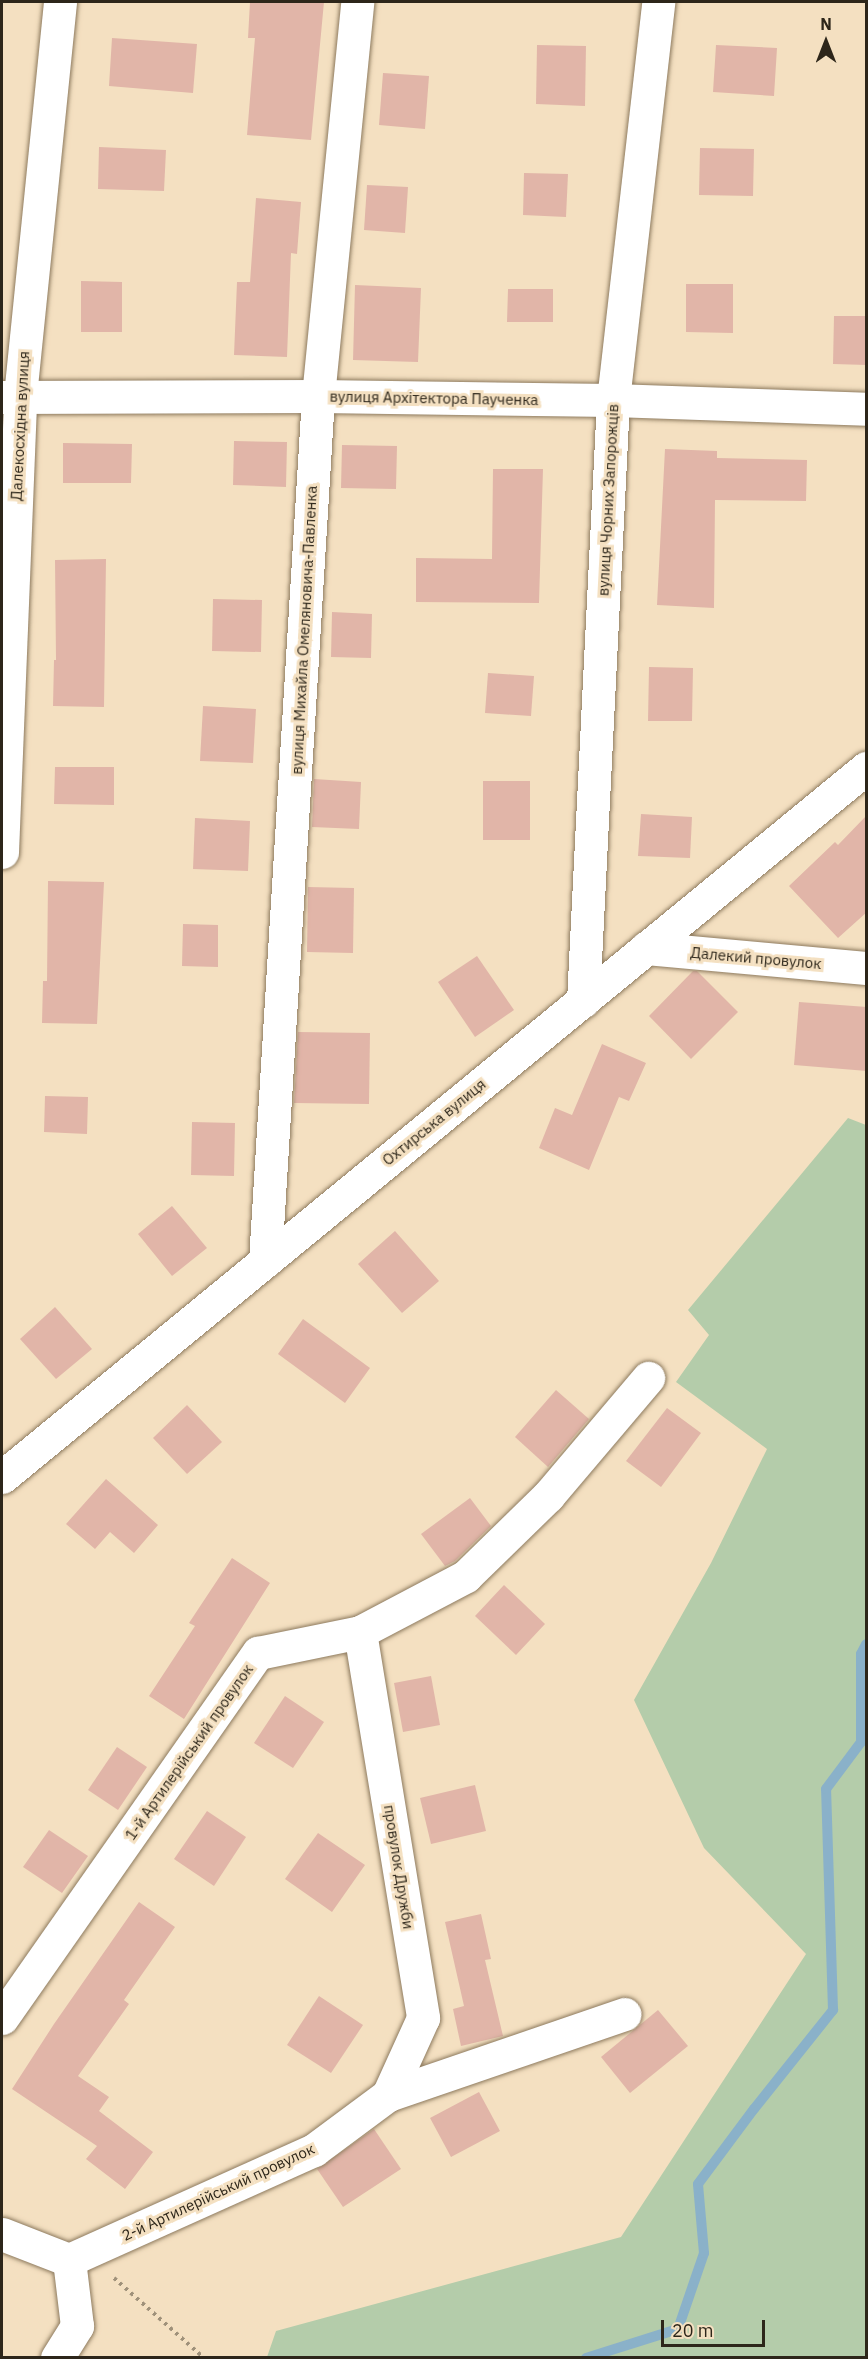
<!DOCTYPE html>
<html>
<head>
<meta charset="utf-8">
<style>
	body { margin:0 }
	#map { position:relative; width:868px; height:2359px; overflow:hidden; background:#f4e0c1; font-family:"IBM Plex Sans",sans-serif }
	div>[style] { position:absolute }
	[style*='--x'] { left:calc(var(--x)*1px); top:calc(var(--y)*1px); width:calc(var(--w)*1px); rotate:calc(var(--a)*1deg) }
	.green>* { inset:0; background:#b4ccaa }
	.stream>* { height:10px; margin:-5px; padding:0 5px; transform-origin:5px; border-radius:5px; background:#8ab1c9 }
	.building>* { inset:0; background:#e1b5a8 }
	.path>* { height:4px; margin-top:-2px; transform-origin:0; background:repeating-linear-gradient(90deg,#9f917a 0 3px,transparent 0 7.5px) }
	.roads { filter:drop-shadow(0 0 2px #8d7a5e) drop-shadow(0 0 2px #8d7a5e) }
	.street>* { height:33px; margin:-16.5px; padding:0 16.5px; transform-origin:16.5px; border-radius:16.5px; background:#fff }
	span { translate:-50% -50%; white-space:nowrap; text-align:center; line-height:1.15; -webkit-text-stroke:6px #f4e0c1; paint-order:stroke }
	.street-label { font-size:15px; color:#2d261a }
	.frame { position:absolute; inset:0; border:3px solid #2d261a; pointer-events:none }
	.north { position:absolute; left:796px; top:12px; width:60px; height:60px; -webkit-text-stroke:4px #f4e0c1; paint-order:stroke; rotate:0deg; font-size:16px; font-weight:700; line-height:24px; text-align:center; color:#2d261a }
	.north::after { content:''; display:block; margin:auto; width:21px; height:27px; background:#2d261a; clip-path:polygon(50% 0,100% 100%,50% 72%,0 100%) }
	.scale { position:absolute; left:661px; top:2320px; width:104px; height:27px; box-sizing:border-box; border:3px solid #2d261a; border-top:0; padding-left:8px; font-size:18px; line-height:21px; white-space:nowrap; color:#2d261a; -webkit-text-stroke:4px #f4e0c1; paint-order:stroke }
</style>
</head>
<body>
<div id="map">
	<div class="green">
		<i style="clip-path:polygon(848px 1118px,866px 1125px,866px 2357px,267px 2357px,276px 2331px,621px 2237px,806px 1954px,704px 1848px,634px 1700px,711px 1563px,767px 1449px,676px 1382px,709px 1335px,688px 1310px)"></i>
	</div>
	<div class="stream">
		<i style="--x:586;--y:2358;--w:96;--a:-17.5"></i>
		<i style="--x:678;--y:2329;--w:80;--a:-71.1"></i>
		<i style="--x:704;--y:2253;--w:69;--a:-95"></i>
		<i style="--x:698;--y:2184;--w:94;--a:-53.3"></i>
		<i style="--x:754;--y:2109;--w:127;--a:-51.4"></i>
		<i style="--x:833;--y:2010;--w:221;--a:-91.8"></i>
		<i style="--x:826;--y:1789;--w:59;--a:-53.3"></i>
		<i style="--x:861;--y:1742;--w:88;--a:-90"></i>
		<i style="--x:861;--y:1654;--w:11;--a:-63"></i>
	</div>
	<div class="building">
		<i style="clip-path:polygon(250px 2px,324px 2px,311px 140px,247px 135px,255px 38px,248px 38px)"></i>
		<i style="clip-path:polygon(112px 38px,197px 44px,193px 93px,109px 86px)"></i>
		<i style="clip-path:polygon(537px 45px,586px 46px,585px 106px,536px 104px)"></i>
		<i style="clip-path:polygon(716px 45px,777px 48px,774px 96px,713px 92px)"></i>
		<i style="clip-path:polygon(383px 73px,429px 76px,425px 129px,379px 125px)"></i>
		<i style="clip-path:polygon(99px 147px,166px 150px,164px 191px,98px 189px)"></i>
		<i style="clip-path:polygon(700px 148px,754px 149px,753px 196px,699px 195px)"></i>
		<i style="clip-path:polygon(524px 173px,568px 174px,566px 217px,523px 215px)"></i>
		<i style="clip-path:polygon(367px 185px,408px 187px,405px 233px,364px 230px)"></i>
		<i style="clip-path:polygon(256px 198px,301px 202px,297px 254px,291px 253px,287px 357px,234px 355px,237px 282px,250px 282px)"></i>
		<i style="clip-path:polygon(81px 281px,122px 282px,122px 332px,81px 332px)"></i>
		<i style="clip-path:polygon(686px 284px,733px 284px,733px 333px,686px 332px)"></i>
		<i style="clip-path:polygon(355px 285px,421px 288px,418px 362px,353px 360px)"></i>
		<i style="clip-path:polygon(508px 289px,553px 289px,553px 322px,507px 322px)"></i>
		<i style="clip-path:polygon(834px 316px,867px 316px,867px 365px,833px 364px)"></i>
		<i style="clip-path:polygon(234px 441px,287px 442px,286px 487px,233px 485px)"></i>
		<i style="clip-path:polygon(63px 443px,132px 444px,131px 483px,63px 483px)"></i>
		<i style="clip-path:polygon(342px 445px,397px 446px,396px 489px,341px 488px)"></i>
		<i style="clip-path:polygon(665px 449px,717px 451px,717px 458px,807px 460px,806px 501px,715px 500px,714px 608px,657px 605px)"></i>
		<i style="clip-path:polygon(493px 469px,543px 469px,539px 603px,416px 602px,416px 558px,492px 559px)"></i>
		<i style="clip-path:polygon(106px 559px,104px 707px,53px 706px,54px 660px,56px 660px,55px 560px)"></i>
		<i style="clip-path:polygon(213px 599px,262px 600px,261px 652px,212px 651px)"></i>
		<i style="clip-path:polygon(332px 612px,372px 614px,371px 658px,331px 657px)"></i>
		<i style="clip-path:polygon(649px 667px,693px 668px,692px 721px,648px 721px)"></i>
		<i style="clip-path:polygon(488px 673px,534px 676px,531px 716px,485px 713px)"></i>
		<i style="clip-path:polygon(203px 706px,256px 709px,253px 763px,200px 761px)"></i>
		<i style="clip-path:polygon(55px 767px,114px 767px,114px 805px,54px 804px)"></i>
		<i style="clip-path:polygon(314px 779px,361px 782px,359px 829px,312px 827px)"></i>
		<i style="clip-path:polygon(483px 781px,530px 781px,530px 840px,483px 840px)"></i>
		<i style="clip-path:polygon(641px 814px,692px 817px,690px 858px,638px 856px)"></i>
		<i style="clip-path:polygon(867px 815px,867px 912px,838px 938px,789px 886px,835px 842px,838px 845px)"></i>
		<i style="clip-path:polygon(195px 818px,250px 821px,248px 871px,193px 869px)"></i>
		<i style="clip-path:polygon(48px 881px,104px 882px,97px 1024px,42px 1023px,43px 981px,47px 981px)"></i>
		<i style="clip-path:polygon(308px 887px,354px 888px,353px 953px,307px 952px)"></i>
		<i style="clip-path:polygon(183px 924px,218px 925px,218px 967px,182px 966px)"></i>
		<i style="clip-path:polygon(477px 956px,514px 1010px,475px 1037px,438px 982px)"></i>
		<i style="clip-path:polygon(693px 971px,697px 971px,738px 1012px,691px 1059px,649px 1016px)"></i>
		<i style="clip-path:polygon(799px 1002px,867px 1007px,867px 1071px,794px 1065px)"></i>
		<i style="clip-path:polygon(298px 1032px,370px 1033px,369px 1104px,294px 1103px)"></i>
		<i style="clip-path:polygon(602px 1044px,646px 1063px,629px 1101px,619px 1097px,589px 1170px,539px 1148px,555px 1108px,572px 1115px)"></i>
		<i style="clip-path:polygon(45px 1096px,88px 1097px,87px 1134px,44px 1132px)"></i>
		<i style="clip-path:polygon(192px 1122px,235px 1123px,234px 1176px,191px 1175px)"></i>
		<i style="clip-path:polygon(172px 1206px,207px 1248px,172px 1276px,138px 1234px)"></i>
		<i style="clip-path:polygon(395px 1231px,439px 1281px,402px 1313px,358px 1264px)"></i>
		<i style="clip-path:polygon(55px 1307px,92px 1349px,56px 1379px,20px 1339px)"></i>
		<i style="clip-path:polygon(303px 1319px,370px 1368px,345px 1403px,278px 1354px)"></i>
		<i style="clip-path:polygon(556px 1390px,589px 1419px,548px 1467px,515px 1437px)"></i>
		<i style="clip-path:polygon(187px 1405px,222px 1442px,187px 1474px,153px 1438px)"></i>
		<i style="clip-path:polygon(667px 1408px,701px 1433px,661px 1487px,626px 1461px)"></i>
		<i style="clip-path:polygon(106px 1479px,158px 1525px,134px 1553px,110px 1532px,95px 1549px,66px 1524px)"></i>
		<i style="clip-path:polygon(470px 1498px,491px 1526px,455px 1561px,445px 1566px,421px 1534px)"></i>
		<i style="clip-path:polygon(232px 1558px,270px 1583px,184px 1719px,149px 1696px,195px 1626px,189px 1623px)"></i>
		<i style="clip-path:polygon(504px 1585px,545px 1624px,516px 1655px,475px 1616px)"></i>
		<i style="clip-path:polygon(431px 1676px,440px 1725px,403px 1732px,394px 1683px)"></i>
		<i style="clip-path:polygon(285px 1696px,324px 1722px,293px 1768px,254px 1743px)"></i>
		<i style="clip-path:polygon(117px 1747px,147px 1767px,118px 1810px,88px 1790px)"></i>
		<i style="clip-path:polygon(475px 1785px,486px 1831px,431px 1844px,420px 1798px)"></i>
		<i style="clip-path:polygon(207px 1811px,246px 1837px,214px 1886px,174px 1859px)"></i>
		<i style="clip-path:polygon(49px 1830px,88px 1856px,62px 1893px,23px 1867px)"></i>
		<i style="clip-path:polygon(318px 1833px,365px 1865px,332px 1912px,285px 1879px)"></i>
		<i style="clip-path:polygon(139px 1902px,175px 1927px,124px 2000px,129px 2004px,78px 2076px,109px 2097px,99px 2111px,153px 2152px,125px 2189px,86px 2159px,97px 2146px,12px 2089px,54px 2024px)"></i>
		<i style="clip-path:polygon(481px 1914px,491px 1959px,485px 1960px,503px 2036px,461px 2046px,453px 2009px,464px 2006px,445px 1922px)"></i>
		<i style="clip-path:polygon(319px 1996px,363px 2025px,331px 2073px,287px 2045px)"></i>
		<i style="clip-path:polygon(658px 2010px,688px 2046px,630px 2093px,601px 2057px)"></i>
		<i style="clip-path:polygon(479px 2092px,500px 2131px,451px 2157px,430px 2118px)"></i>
		<i style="clip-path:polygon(374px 2129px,401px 2169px,343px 2207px,317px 2169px)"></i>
	</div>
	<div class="path">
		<i style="--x:114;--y:2278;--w:120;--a:41.6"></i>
	</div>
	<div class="roads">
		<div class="street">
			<i style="--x:2;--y:397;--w:316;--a:-0.2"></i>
			<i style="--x:318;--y:396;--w:295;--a:0.8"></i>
			<i style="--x:613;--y:400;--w:253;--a:2"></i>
			<i style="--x:2;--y:852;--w:456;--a:-87.7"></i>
			<i style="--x:20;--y:396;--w:396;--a:-84.2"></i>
			<i style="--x:646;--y:948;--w:221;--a:5.2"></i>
			<i style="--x:583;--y:1001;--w:602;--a:-87.14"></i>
			<i style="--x:613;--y:400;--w:401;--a:-83.5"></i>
			<i style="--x:265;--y:1261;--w:867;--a:-86.49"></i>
			<i style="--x:318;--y:396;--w:396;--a:-84.3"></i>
			<i style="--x:2;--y:1477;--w:1118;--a:-39.37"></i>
			<i style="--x:360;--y:1632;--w:391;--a:80.7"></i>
			<i style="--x:423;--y:2018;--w:85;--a:114.4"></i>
			<i style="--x:2;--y:2018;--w:446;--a:-55"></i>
			<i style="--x:258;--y:1653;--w:104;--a:-11.6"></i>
			<i style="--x:360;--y:1632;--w:120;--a:-27.8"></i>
			<i style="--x:466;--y:1576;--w:115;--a:-44.3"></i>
			<i style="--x:548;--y:1496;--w:155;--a:-49.7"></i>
			<i style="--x:2;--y:2234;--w:72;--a:21.2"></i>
			<i style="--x:57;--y:2358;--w:38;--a:-58"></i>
			<i style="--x:77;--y:2326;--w:66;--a:-96.9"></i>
			<i style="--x:69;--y:2260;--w:269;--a:-24.2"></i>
			<i style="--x:314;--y:2150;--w:92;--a:-36.6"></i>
			<i style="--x:388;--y:2095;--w:250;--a:-18.9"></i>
		</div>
	</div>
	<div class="street-label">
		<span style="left:434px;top:398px;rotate:1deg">вулиця Архітектора Паученка</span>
		<span style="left:20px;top:426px;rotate:-87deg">Далекосхідна вулиця</span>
		<span style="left:608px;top:500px;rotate:-87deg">вулиця Чорних Запорожців</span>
		<span style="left:304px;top:630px;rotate:-87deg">вулиця Михайла Омеляновича-Павленка</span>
		<span style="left:756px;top:958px;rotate:5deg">Далекий провулок</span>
		<span style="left:434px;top:1122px;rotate:-39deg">Охтирська вулиця</span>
		<span style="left:189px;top:1752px;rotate:-55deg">1-й Артилерійський провулок</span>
		<span style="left:399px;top:1867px;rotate:81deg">провулок Дружби</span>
		<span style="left:218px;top:2192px;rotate:-25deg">2-й Артилерійський провулок</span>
	</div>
	<div class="frame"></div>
	<div class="north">N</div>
	<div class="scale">20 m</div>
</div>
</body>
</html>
